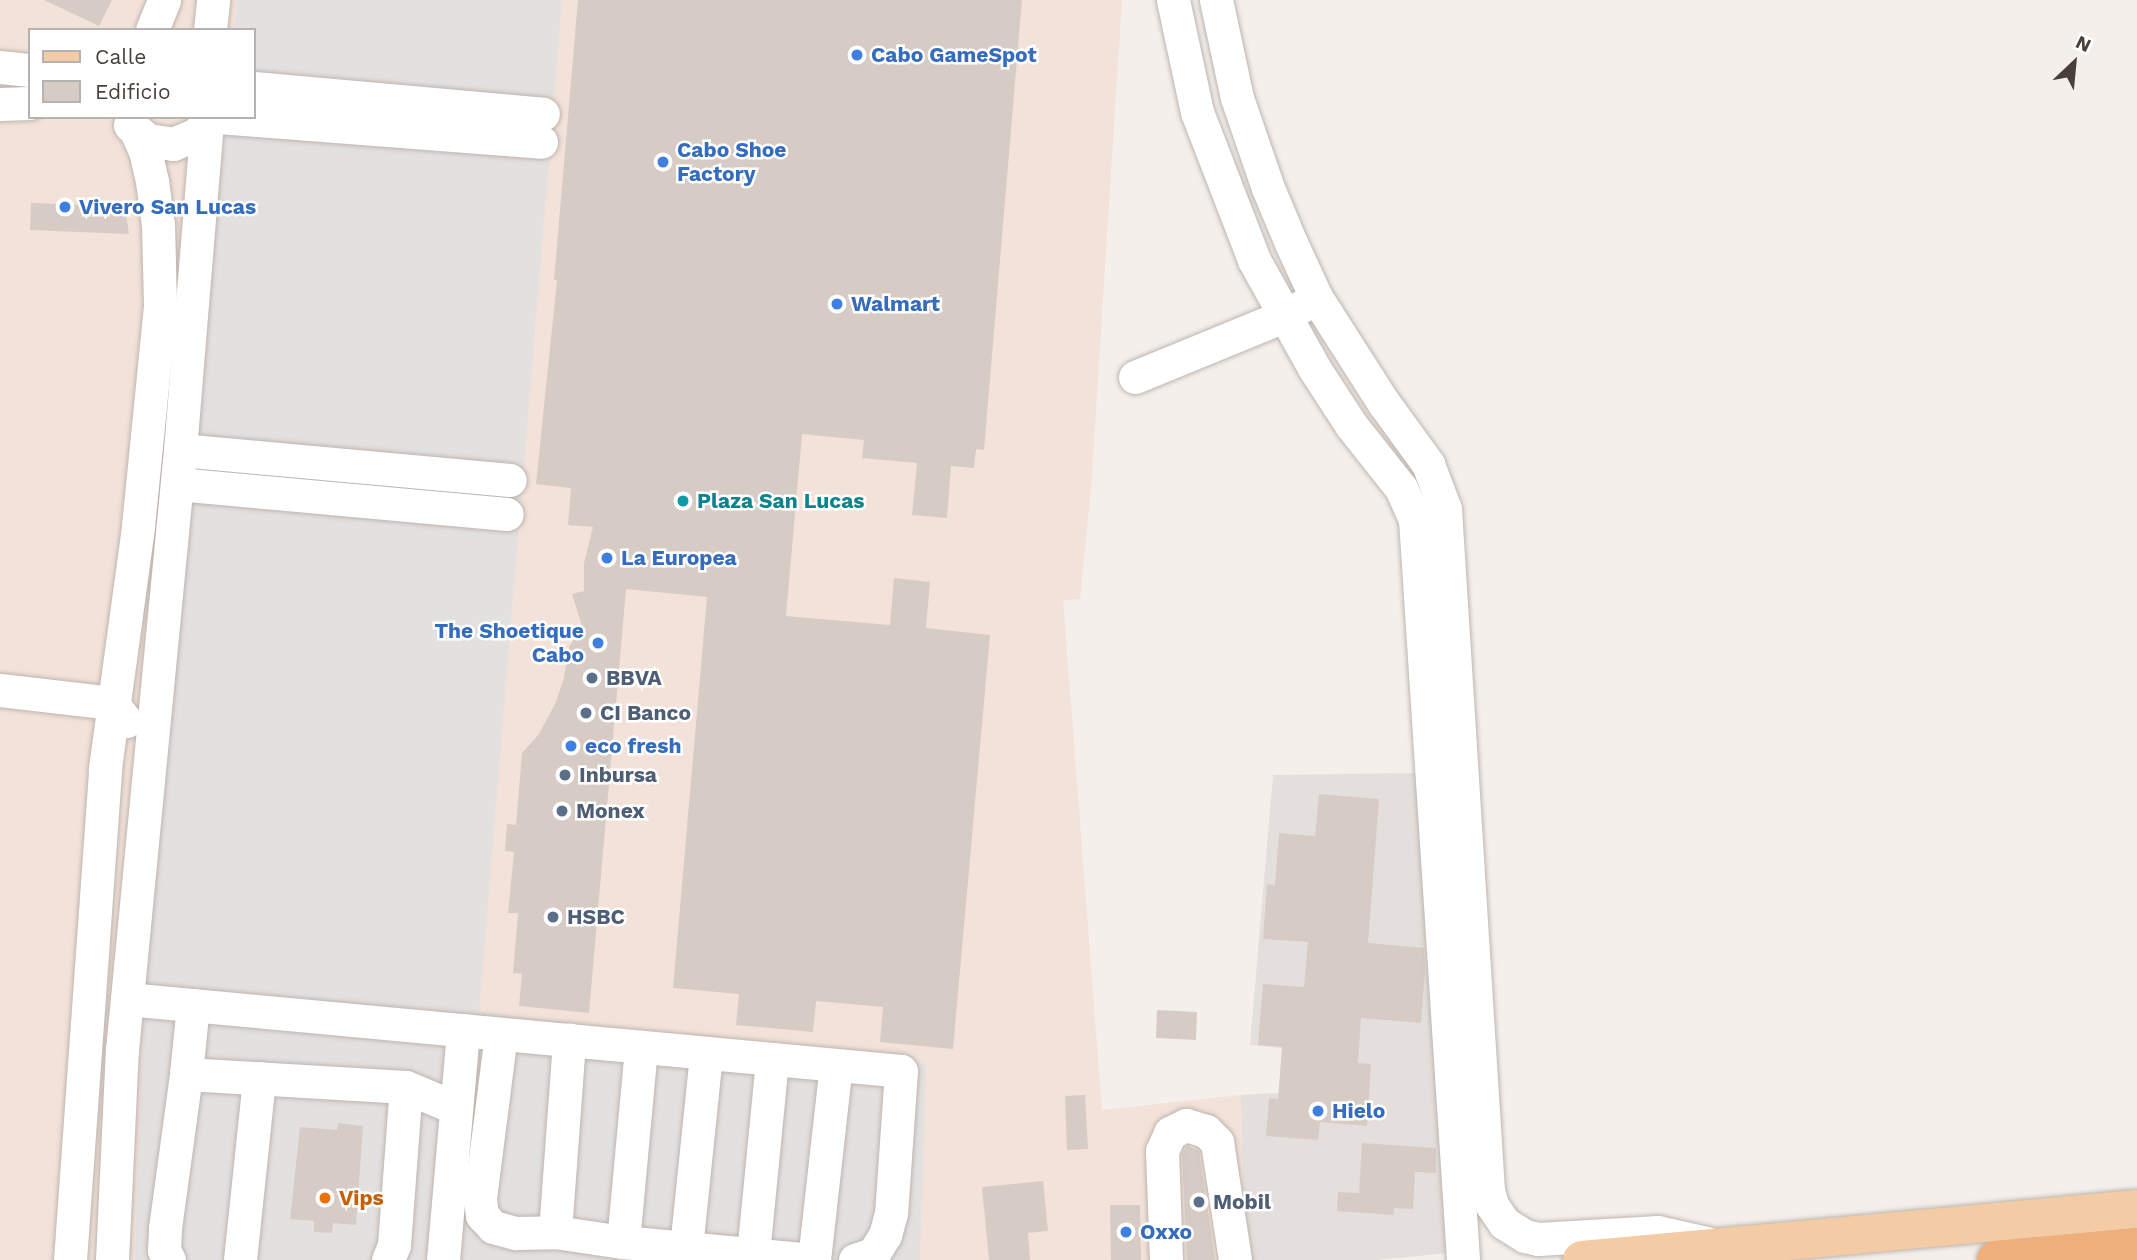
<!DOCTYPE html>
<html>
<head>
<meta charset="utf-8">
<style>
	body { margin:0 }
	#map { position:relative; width:2137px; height:1260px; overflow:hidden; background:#f4efeb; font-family:"Work Sans",sans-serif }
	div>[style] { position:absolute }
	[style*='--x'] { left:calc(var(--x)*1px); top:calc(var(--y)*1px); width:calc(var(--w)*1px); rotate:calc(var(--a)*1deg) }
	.commercial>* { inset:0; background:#f3e2d9 }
	.industrial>* { inset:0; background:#e4dfdc }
	.parking>* { inset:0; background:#e3e1df }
	.building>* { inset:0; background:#d7ccc5 }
	.roads { filter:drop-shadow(0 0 2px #beb5af) drop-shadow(0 0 2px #beb5af) }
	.minor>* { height:33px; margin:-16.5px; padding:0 16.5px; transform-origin:16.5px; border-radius:16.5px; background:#fff }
	.major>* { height:38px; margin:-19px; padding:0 19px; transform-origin:19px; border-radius:19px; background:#f3cba5 }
	.highway>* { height:38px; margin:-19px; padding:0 19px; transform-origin:19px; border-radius:19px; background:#eeaf7c }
	.dots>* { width:19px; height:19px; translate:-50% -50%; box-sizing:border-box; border:4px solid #fff; border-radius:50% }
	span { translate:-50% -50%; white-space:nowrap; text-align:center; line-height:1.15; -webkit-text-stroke:5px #fff; paint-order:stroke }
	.shop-label { font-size:21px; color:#366cbe; font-weight:700 }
	.left { translate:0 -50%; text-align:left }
	.right { translate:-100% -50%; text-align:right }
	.culture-label { font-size:21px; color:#0d838f; font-weight:700 }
	.service-label { font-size:21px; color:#4e5e75; font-weight:700 }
	.food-label { font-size:21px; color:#c56008; font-weight:700 }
	.legend { position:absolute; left:28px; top:28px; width:228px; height:91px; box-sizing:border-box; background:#fff; border:2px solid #b5b2b0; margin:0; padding:9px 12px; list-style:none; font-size:21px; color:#473f3a }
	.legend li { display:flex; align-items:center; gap:14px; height:35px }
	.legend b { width:35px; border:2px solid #b5b2b0 }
	.north { position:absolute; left:2039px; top:28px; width:70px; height:70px; -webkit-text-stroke:5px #fff; paint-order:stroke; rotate:26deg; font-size:19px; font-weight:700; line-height:28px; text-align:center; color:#473f3a }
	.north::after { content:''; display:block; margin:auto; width:24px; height:32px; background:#473f3a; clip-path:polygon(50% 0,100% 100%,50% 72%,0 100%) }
</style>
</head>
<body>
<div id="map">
	<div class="commercial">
		<i style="clip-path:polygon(evenodd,0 0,1122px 0,1091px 488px,1080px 599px,1063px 600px,1102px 1110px,1241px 1095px,1244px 1260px,0 1260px,0 0,30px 30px,254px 30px,254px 117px,30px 117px,30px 30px)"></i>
	</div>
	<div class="industrial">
		<i style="clip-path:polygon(1417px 773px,1449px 1253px,1376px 1260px,1244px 1260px,1241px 1095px,1279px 1093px,1282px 1048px,1250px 1045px,1273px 775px)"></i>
	</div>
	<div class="parking">
		<i style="clip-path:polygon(237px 0,562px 0,479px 1012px,926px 1064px,920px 1260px,135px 1260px,145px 959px,226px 117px,254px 117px,254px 30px,234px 30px)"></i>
	</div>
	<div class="building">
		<i style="clip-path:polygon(44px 0,112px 0,99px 26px)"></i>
		<i style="clip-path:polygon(578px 0,1022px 0,984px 450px,976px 449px,974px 468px,951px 466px,947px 518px,912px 515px,917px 463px,862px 458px,864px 440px,802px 434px,786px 616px,890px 625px,894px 578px,930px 582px,926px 628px,990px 635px,953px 1049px,880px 1042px,883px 1007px,816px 1001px,813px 1032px,736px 1025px,739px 994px,673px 988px,707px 597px,626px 589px,589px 1013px,519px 1006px,522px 974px,513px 973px,518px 913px,508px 913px,514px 852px,505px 851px,507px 824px,516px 825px,522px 753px,539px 734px,555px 704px,564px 678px,569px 647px,582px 626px,572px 594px,584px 591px,584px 563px,593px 527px,568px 525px,571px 488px,536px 484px,557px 280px,554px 280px)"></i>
		<i style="clip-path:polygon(31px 203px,125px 206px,129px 234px,30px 230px)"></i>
		<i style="clip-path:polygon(1319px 794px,1379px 799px,1368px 943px,1424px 948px,1425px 971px,1421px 1023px,1361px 1018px,1358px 1063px,1371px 1064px,1367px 1126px,1320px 1122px,1318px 1140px,1266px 1136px,1269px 1098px,1278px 1099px,1282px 1047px,1258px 1045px,1263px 984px,1304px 987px,1308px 942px,1263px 939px,1267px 884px,1275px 885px,1279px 833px,1315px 836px)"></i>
		<i style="clip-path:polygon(1157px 1010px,1197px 1012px,1196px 1040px,1156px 1038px)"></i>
		<i style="clip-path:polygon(1085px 1095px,1088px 1149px,1067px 1150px,1065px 1096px)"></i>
		<i style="clip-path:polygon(338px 1123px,363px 1126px,356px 1225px,333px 1223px,332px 1233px,314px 1232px,314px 1221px,290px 1219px,300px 1127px,337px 1130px)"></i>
		<i style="clip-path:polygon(1362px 1143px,1436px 1148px,1436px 1173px,1415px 1172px,1413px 1209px,1394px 1208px,1393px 1215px,1337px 1211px,1338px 1192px,1359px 1193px)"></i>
		<i style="clip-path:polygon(1188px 1146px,1199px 1151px,1215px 1260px,1187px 1260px,1182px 1153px)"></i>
		<i style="clip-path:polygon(1043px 1181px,1048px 1231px,1028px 1233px,1030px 1260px,989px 1260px,982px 1187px)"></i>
		<i style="clip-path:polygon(1110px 1205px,1140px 1205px,1141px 1260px,1111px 1260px)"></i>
	</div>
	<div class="roads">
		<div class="minor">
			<i style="--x:1173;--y:0;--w:115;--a:77.9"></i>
			<i style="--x:1197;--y:112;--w:159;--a:68.9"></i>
			<i style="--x:1254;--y:260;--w:124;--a:60.9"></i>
			<i style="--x:1314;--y:368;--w:68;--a:57"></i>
			<i style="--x:1351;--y:425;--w:80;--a:51.6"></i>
			<i style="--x:1401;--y:488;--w:34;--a:66"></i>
			<i style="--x:1415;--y:519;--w:743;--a:86.29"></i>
			<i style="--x:1216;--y:0;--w:100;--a:77.9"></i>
			<i style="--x:1237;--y:98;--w:95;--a:71"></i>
			<i style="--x:1268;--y:188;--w:60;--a:67.3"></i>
			<i style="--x:1291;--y:243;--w:60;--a:65.2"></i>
			<i style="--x:1316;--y:297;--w:125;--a:57.5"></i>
			<i style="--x:1383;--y:402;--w:77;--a:54"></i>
			<i style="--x:1428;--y:464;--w:48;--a:69.3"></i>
			<i style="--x:1445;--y:509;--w:682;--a:86.39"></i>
			<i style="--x:1488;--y:1190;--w:16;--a:75"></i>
			<i style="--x:1492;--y:1205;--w:22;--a:56"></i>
			<i style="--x:1504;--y:1223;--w:25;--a:32"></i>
			<i style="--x:1525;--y:1236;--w:13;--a:13"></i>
			<i style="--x:1538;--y:1239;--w:120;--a:-3.3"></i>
			<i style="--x:1658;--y:1232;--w:50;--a:12.7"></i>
			<i style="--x:152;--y:30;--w:32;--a:-68"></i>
			<i style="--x:210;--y:30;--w:30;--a:-84"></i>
			<i style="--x:0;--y:67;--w:30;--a:6"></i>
			<i style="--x:254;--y:88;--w:290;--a:5.1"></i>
			<i style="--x:0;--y:104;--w:30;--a:-2"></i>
			<i style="--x:218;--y:117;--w:324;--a:4.4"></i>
			<i style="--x:130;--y:125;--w:23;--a:40"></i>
			<i style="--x:148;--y:140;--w:25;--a:9"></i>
			<i style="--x:173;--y:144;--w:26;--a:-23"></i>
			<i style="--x:197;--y:134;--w:22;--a:-51"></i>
			<i style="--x:1135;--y:377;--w:161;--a:-22.3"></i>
			<i style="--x:1284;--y:316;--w:21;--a:-29"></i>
			<i style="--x:180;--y:450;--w:331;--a:5.2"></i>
			<i style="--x:177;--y:484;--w:331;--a:5.2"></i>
			<i style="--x:0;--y:690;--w:113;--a:6.6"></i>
			<i style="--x:112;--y:703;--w:23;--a:52"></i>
			<i style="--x:127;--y:999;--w:777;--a:5.31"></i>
			<i style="--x:901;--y:1071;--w:142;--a:94"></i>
			<i style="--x:891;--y:1213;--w:23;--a:105"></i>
			<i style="--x:885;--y:1235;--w:22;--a:122"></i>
			<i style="--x:873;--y:1254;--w:19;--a:162"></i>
			<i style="--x:193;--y:1005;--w:69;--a:95.8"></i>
			<i style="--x:186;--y:1074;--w:220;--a:3.4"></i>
			<i style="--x:406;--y:1087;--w:54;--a:22.8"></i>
			<i style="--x:501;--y:1034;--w:166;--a:97.3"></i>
			<i style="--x:480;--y:1199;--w:16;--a:83"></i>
			<i style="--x:482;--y:1215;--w:16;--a:47"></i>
			<i style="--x:493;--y:1227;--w:24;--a:15"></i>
			<i style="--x:516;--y:1233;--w:39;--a:-1"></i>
			<i style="--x:555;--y:1232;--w:69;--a:8.4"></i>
			<i style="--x:623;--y:1242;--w:192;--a:5.4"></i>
			<i style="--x:555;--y:1232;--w:193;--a:-85.8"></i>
			<i style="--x:623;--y:1242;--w:196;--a:-84.7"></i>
			<i style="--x:686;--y:1248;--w:196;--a:-84.1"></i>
			<i style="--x:753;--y:1254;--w:196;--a:-84.4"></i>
			<i style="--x:70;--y:1260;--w:493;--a:-85.9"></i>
			<i style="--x:105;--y:768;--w:244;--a:-82.2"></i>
			<i style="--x:138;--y:526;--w:222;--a:-84.3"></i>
			<i style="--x:160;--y:305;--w:80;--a:-91.4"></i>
			<i style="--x:158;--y:225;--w:44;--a:-97.8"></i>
			<i style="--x:152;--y:181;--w:31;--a:-103"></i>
			<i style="--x:145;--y:151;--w:20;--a:-114"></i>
			<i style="--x:112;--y:1260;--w:210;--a:-87.3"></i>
			<i style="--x:122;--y:1050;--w:603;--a:-84.48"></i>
			<i style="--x:180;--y:450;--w:327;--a:-85.3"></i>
			<i style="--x:169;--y:1260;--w:11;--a:-117"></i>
			<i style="--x:164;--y:1250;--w:22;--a:-87"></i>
			<i style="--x:165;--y:1228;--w:155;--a:-82.2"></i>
			<i style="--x:240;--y:1260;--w:183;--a:-84"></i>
			<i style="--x:388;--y:1260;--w:16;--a:-68"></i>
			<i style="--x:394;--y:1245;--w:158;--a:-85.7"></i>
			<i style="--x:443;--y:1260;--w:231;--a:-85"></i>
			<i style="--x:814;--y:1260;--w:196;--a:-83.6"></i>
			<i style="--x:1166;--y:1260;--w:109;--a:-92.1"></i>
			<i style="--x:1162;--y:1151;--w:20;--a:-66"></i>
			<i style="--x:1170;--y:1133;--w:18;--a:-27"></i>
			<i style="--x:1186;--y:1125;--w:21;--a:17"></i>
			<i style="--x:1206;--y:1131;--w:16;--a:45"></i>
			<i style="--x:1217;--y:1142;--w:119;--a:81.3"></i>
		</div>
		<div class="major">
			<i style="--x:1582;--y:1260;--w:557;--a:-5.25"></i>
		</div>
		<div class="highway">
			<i style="--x:1996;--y:1260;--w:142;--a:-5.3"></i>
		</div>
	</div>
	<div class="dots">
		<i style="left:857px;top:55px;background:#3f7fe0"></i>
		<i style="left:663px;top:162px;background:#3f7fe0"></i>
		<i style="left:65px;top:207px;background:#3f7fe0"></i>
		<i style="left:837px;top:304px;background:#3f7fe0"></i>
		<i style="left:683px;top:501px;background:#0f9aa8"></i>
		<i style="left:607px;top:558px;background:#3f7fe0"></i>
		<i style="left:598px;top:643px;background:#3f7fe0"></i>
		<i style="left:592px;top:678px;background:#5c6f8a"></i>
		<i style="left:586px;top:713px;background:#5c6f8a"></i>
		<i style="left:571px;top:746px;background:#3f7fe0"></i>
		<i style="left:565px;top:775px;background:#5c6f8a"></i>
		<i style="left:562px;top:811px;background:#5c6f8a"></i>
		<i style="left:553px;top:917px;background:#5c6f8a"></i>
		<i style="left:1318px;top:1111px;background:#3f7fe0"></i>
		<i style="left:325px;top:1198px;background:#e8710a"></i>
		<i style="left:1199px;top:1202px;background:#5c6f8a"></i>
		<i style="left:1126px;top:1232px;background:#3f7fe0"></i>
	</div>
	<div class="shop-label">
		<span class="left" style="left:871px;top:55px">Cabo GameSpot</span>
		<span class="left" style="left:677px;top:162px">Cabo Shoe<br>Factory</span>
		<span class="left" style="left:79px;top:207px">Vivero San Lucas</span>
		<span class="left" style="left:851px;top:304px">Walmart</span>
		<span class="left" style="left:621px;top:558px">La Europea</span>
		<span class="right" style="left:584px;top:643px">The Shoetique<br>Cabo</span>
		<span class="left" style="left:585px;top:746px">eco fresh</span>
		<span class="left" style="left:1332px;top:1111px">Hielo</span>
		<span class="left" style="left:1140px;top:1232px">Oxxo</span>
	</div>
	<div class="culture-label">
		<span class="left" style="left:697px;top:501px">Plaza San Lucas</span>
	</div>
	<div class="service-label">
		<span class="left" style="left:606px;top:678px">BBVA</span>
		<span class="left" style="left:600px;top:713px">CI Banco</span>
		<span class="left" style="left:579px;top:775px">Inbursa</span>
		<span class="left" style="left:576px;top:811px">Monex</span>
		<span class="left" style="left:567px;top:917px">HSBC</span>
		<span class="left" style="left:1213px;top:1202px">Mobil</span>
	</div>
	<div class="food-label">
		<span class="left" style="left:339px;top:1198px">Vips</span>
	</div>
	<ul class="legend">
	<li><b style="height:9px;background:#f3cba5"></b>Calle</li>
	<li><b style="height:19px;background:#d7ccc5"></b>Edificio</li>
	</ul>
	<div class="north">N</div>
</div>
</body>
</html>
